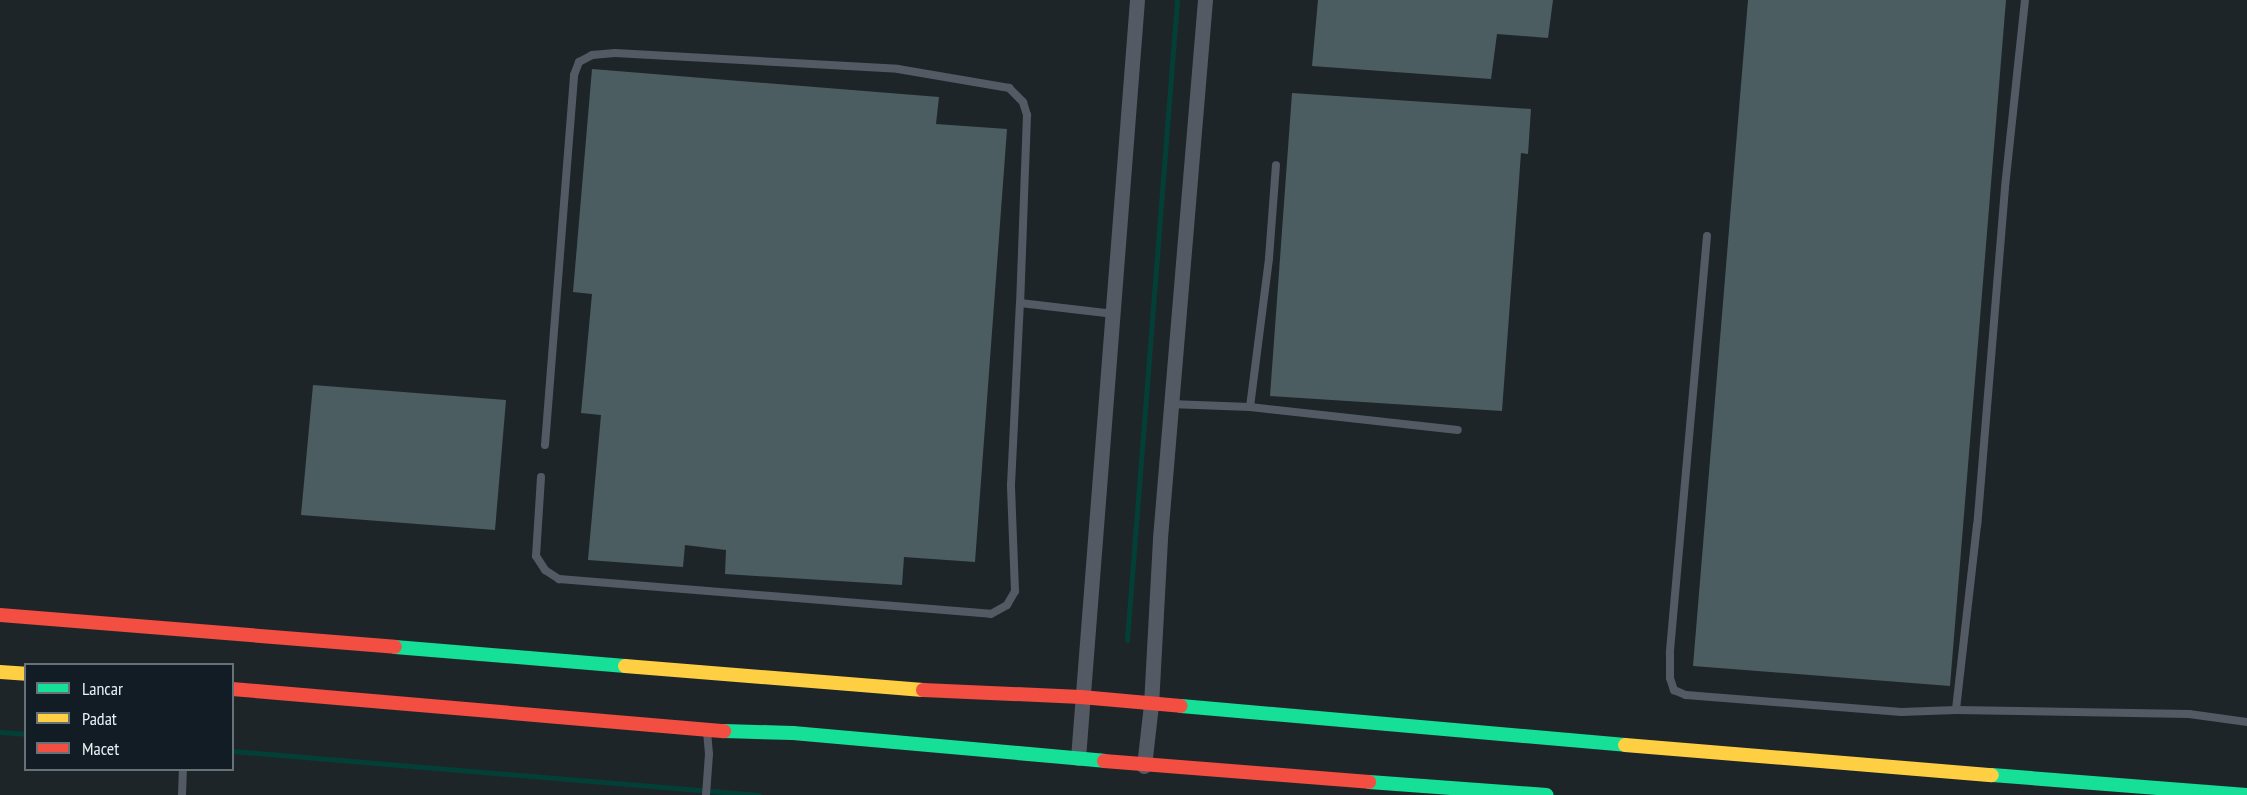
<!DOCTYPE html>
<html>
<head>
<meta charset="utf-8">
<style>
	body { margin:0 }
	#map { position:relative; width:2247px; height:795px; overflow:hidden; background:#1e2529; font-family:"PT Sans Narrow",sans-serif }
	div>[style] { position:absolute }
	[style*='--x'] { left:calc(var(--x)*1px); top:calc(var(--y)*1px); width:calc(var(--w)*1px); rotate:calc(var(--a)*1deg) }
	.stream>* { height:5px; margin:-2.5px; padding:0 2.5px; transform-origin:2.5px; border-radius:2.5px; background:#033f37 }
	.building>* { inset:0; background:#4b5d61 }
	.lane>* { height:8px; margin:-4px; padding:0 4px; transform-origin:4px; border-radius:4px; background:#545a64 }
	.street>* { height:15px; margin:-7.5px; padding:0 7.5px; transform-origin:7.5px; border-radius:7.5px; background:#545a64 }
	.fast>* { height:14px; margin:-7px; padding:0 7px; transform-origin:7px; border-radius:7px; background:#16e098 }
	.slow>* { height:14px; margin:-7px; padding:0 7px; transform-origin:7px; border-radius:7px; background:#ffcf43 }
	.jam>* { height:14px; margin:-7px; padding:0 7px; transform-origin:7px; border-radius:7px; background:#f24e42 }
	span { translate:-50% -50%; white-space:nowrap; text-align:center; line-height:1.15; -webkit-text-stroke:6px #111c24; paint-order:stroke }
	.legend { position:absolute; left:24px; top:663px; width:210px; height:108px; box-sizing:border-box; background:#111c24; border:2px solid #677178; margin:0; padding:8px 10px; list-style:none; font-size:18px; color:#e9f1f6 }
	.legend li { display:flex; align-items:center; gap:12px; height:30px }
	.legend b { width:30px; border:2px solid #677178 }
</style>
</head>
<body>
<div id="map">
	<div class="stream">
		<i style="--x:1127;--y:640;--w:642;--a:-85.53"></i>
		<i style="--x:0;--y:732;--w:26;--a:4"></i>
		<i style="--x:232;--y:751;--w:529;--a:4.77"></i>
	</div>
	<div class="building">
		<i style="clip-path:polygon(1318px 0,1553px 0,1548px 38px,1497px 34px,1491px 79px,1312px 66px)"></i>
		<i style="clip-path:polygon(1748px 0,2006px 0,1950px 686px,1693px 666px)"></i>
		<i style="clip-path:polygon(592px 69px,939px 97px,936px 124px,1007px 129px,975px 562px,904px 557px,902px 585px,725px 574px,726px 550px,685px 545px,683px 567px,588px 560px,601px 415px,581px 413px,592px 294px,573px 292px)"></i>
		<i style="clip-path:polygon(1292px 93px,1531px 109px,1528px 154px,1521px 153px,1502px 411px,1270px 396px)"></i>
		<i style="clip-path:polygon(313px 385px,506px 400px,495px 530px,301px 515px)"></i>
	</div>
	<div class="lane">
		<i style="--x:2025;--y:0;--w:189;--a:96.1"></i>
		<i style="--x:2005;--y:188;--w:338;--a:94.7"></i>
		<i style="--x:1977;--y:525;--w:186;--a:96.5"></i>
		<i style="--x:1956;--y:710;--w:233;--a:1"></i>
		<i style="--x:2189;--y:714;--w:59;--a:7.9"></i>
		<i style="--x:1707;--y:236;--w:419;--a:95.1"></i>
		<i style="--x:1670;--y:653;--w:25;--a:90"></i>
		<i style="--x:1670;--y:678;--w:13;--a:72"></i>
		<i style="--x:1674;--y:690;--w:13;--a:23"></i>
		<i style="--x:1686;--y:695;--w:216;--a:4.5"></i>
		<i style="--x:1901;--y:712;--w:55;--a:-2.1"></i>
		<i style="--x:1170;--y:404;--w:80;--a:2.1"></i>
		<i style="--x:1250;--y:407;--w:209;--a:6.3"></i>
		<i style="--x:1250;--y:407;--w:150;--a:-82.7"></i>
		<i style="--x:1269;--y:258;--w:93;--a:-85.7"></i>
		<i style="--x:545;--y:445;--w:371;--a:-85.5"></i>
		<i style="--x:574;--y:75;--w:14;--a:-69"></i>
		<i style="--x:579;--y:62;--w:15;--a:-28"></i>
		<i style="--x:592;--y:55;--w:23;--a:-5"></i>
		<i style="--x:615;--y:53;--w:283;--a:3.2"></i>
		<i style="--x:898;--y:69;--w:113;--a:9.7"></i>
		<i style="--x:1009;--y:88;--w:20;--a:45"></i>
		<i style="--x:1023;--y:102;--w:14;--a:73"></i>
		<i style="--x:1027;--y:115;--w:188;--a:92.1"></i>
		<i style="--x:541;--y:477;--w:79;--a:93.6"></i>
		<i style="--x:536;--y:556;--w:17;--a:57"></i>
		<i style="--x:545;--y:570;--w:17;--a:33"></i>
		<i style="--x:559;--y:579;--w:433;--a:4.6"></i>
		<i style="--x:991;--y:614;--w:18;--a:-29"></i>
		<i style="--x:1007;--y:605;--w:16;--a:-60"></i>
		<i style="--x:1015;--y:591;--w:106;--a:-92.2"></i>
		<i style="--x:1011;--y:485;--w:182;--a:-87.2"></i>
		<i style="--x:1020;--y:303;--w:95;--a:6.7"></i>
		<i style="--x:182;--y:795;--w:25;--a:-88"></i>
		<i style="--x:706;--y:795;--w:41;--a:-85.8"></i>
		<i style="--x:709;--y:754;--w:23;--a:-95"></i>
	</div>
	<div class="street">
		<i style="--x:1078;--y:758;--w:760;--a:-85.55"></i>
		<i style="--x:1144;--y:766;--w:61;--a:-83.5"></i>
		<i style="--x:1151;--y:705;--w:167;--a:-86.9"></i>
		<i style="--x:1160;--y:538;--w:540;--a:-85.22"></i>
	</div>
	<div class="fast">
		<i style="--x:395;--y:647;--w:231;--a:4.7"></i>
		<i style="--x:1181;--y:706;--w:446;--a:5"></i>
		<i style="--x:724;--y:731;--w:69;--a:1.7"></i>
		<i style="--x:793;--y:733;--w:312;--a:5.1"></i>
		<i style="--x:1992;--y:775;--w:256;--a:4.5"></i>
		<i style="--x:1369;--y:782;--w:178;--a:4.2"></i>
	</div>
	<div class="slow">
		<i style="--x:625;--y:666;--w:299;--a:4.6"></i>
		<i style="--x:0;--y:672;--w:26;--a:4"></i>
		<i style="--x:1625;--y:745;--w:368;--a:4.7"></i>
	</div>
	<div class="jam">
		<i style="--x:0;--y:615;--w:396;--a:4.6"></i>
		<i style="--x:232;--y:689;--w:494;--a:4.9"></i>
		<i style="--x:923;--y:690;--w:158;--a:2.5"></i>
		<i style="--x:1081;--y:697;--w:100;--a:5.1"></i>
		<i style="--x:1104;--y:761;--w:266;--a:4.5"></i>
	</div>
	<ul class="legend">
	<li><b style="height:8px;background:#16e098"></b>Lancar</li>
	<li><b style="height:8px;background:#ffcf43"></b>Padat</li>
	<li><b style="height:8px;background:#f24e42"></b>Macet</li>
	</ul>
</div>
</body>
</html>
